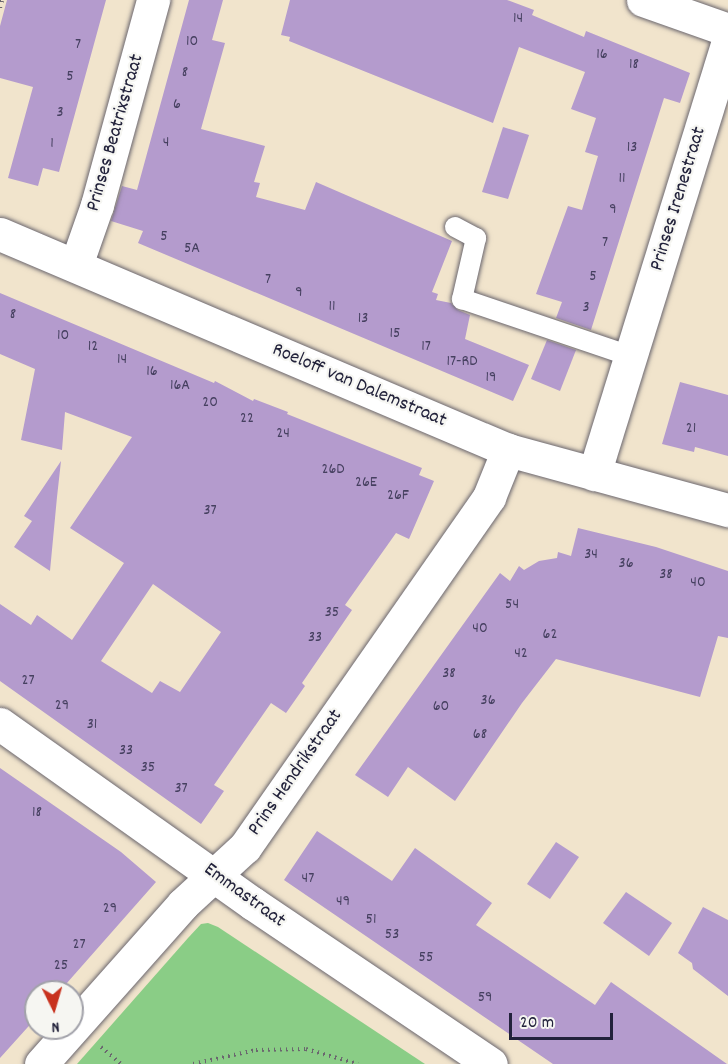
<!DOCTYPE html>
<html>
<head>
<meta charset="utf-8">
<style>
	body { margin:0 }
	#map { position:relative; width:728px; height:1064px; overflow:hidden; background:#f1e4cc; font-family:Dekko,sans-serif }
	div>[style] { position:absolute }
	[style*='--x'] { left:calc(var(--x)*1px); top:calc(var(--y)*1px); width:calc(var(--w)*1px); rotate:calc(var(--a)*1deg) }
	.green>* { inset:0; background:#8acd86 }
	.building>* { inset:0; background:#b49bcd }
	.path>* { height:4px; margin-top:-2px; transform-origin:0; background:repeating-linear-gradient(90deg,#6a666e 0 1.5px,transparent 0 6px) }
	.roads { filter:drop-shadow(0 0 2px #6a666e) drop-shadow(0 0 2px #6a666e) }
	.lane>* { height:20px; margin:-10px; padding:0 10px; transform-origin:10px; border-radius:10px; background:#fff }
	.street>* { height:33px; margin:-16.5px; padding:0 16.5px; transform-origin:16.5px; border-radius:16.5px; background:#fff }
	span { translate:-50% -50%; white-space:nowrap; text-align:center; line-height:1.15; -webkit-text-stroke:4.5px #f6f6f2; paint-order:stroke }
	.number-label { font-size:16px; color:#464060 }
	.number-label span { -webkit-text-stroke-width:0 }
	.street-label { font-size:20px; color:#22223b }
	.north { position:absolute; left:24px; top:980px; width:60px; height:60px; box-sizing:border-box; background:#f6f6f2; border:2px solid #a1a1a9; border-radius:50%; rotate:175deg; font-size:16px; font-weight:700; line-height:24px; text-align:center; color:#22223b }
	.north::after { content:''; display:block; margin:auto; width:21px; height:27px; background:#c8321e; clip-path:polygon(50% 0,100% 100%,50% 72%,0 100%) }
	.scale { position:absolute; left:509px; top:1013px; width:104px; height:27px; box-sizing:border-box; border:3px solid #22223b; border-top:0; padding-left:8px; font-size:18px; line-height:21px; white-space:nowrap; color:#22223b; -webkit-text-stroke:4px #f6f6f2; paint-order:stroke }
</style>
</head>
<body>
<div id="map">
	<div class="green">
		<i style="clip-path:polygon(208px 923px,218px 927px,425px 1064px,77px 1064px,188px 938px,201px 924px)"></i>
	</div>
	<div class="building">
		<i style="clip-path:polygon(7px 0,106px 0,59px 172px,43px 168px,38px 186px,8px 178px,33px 87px,0 78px,0 26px)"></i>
		<i style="clip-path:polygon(189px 0,223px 0,212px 40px,225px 43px,201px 129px,265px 146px,254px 182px,260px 183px,256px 197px,305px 210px,316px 182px,452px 241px,432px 292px,438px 294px,436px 300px,451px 303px,458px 310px,470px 315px,465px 339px,529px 365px,513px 401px,138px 243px,143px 231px,111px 221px,122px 186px,137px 190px)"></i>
		<i style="clip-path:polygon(290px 0,507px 0,534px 10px,532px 15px,584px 37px,586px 31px,690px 73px,680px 103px,664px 98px,591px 330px,556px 318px,562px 302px,536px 294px,568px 206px,582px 210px,598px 156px,585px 152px,596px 118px,571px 109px,585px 72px,519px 47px,493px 123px,289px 41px,290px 37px,281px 35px)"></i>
		<i style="clip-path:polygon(503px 127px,529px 135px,508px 199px,482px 192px)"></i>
		<i style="clip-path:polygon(evenodd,0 293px,214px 383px,215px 381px,253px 401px,254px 399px,288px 412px,287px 414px,422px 468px,419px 475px,434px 481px,409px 539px,396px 533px,345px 605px,352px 610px,302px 683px,305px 686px,286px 713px,271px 703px,214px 785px,224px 791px,201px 824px,0 681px,0 604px,31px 625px,37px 615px,72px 640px,124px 563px,70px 528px,132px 437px,65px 412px,62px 450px,21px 440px,35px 369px,0 354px,0 293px,153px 584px,221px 632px,180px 692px,160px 681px,152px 693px,101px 661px,153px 584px)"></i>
		<i style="clip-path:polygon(547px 340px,576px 350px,560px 391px,531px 379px)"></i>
		<i style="clip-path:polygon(680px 382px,728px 395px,728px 456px,695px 447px,694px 452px,662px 444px)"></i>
		<i style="clip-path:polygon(61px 461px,57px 497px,50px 571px,14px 547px,32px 521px,24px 516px)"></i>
		<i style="clip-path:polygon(578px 528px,656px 547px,728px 571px,728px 638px,718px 636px,700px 697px,556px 659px,522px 703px,455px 801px,408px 767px,388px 797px,355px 775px,500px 573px,510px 581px,519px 566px,524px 570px,539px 561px,557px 558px,558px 552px,571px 556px)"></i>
		<i style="clip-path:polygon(0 768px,121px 852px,156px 882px,59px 992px,36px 992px,36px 1018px,0 1058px)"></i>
		<i style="clip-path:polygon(317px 831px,392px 881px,415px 848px,492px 903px,476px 925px,595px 1005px,611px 982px,727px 1064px,553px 1064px,284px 880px)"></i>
		<i style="clip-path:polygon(556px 842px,579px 857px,550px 899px,527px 884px)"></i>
		<i style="clip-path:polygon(626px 892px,672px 923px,649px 956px,603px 923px)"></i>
		<i style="clip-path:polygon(703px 907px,728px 920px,728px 996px,693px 969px,692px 963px,678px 953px)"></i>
	</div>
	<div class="path">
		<i style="--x:0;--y:8;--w:8;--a:-76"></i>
		<i style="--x:101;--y:1047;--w:26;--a:40"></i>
		<i style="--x:193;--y:1064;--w:65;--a:-12.5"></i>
		<i style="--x:256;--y:1050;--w:50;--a:-1.1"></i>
		<i style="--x:306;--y:1049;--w:54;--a:16.1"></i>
	</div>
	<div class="roads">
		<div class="lane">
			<i style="--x:455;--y:227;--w:24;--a:28"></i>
			<i style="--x:476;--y:238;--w:63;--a:102.9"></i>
			<i style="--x:462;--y:299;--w:177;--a:18.7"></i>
		</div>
		<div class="street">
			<i style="--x:643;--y:0;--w:90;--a:19.4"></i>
			<i style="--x:0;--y:234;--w:552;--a:23.04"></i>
			<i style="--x:508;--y:450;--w:228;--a:15.3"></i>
			<i style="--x:76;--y:265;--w:64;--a:-70.7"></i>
			<i style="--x:97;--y:205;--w:213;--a:-74.7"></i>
			<i style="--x:594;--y:474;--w:452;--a:-72.8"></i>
			<i style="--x:0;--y:724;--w:309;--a:35.4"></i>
			<i style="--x:252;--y:903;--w:288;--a:34"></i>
			<i style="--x:41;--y:1064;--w:214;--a:-48.4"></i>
			<i style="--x:183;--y:904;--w:84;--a:-42.6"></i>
			<i style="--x:245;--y:847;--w:427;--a:-55.1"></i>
			<i style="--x:489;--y:497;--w:51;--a:-68"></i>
		</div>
	</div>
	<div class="number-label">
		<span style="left:518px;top:19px">14</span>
		<span style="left:192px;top:42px">10</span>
		<span style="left:78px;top:45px">7</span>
		<span style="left:602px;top:55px">16</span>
		<span style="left:634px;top:65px">18</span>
		<span style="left:185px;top:73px">8</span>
		<span style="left:70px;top:77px">5</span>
		<span style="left:177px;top:105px">6</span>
		<span style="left:60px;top:113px">3</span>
		<span style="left:166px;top:143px">4</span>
		<span style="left:52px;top:144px">1</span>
		<span style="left:632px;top:148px">13</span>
		<span style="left:622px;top:179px">11</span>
		<span style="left:613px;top:210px">9</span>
		<span style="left:164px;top:237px">5</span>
		<span style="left:605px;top:243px">7</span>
		<span style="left:192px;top:249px">5A</span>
		<span style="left:593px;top:277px">5</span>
		<span style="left:268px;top:280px">7</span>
		<span style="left:299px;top:293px">9</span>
		<span style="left:332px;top:307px">11</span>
		<span style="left:586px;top:308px">3</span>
		<span style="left:13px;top:315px">8</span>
		<span style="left:363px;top:319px">13</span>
		<span style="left:395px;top:334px">15</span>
		<span style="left:63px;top:336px">10</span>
		<span style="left:93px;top:347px">12</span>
		<span style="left:426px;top:347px">17</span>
		<span style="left:122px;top:360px">14</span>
		<span style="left:462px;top:362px">17-RD</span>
		<span style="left:152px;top:372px">16</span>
		<span style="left:491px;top:378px">19</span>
		<span style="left:180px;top:386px">16A</span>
		<span style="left:210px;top:403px">20</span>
		<span style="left:247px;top:419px">22</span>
		<span style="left:691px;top:429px">21</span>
		<span style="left:283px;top:434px">24</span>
		<span style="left:333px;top:470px">26D</span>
		<span style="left:366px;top:483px">26E</span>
		<span style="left:398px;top:496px">26F</span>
		<span style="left:210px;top:511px">37</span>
		<span style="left:591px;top:555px">34</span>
		<span style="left:626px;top:564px">36</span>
		<span style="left:666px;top:575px">38</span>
		<span style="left:698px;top:583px">40</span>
		<span style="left:512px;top:605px">54</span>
		<span style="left:332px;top:613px">35</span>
		<span style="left:480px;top:629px">40</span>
		<span style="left:550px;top:635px">62</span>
		<span style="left:315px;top:638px">33</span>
		<span style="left:521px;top:654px">42</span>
		<span style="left:449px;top:674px">38</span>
		<span style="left:28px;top:681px">27</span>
		<span style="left:488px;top:701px">36</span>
		<span style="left:62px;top:706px">29</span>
		<span style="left:441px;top:707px">60</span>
		<span style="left:92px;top:725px">31</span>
		<span style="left:480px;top:735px">68</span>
		<span style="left:126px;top:751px">33</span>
		<span style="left:148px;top:768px">35</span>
		<span style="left:181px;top:789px">37</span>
		<span style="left:37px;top:813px">18</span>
		<span style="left:308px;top:879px">47</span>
		<span style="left:343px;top:902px">49</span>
		<span style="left:110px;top:909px">29</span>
		<span style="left:371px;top:920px">51</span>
		<span style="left:392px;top:935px">53</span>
		<span style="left:79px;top:945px">27</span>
		<span style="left:426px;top:958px">55</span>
		<span style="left:61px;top:966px">25</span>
		<span style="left:485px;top:998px">59</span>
	</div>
	<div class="street-label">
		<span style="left:116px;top:133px;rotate:-74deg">Prinses Beatrixstraat</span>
		<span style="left:679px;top:199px;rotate:-73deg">Prinses Irenestraat</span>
		<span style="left:359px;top:386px;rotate:23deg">Roeloff van Dalemstraat</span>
		<span style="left:296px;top:773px;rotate:-55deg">Prins Hendrikstraat</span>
		<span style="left:244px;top:896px;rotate:36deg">Emmastraat</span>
	</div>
	<div class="north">N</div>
	<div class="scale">20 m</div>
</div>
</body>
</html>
